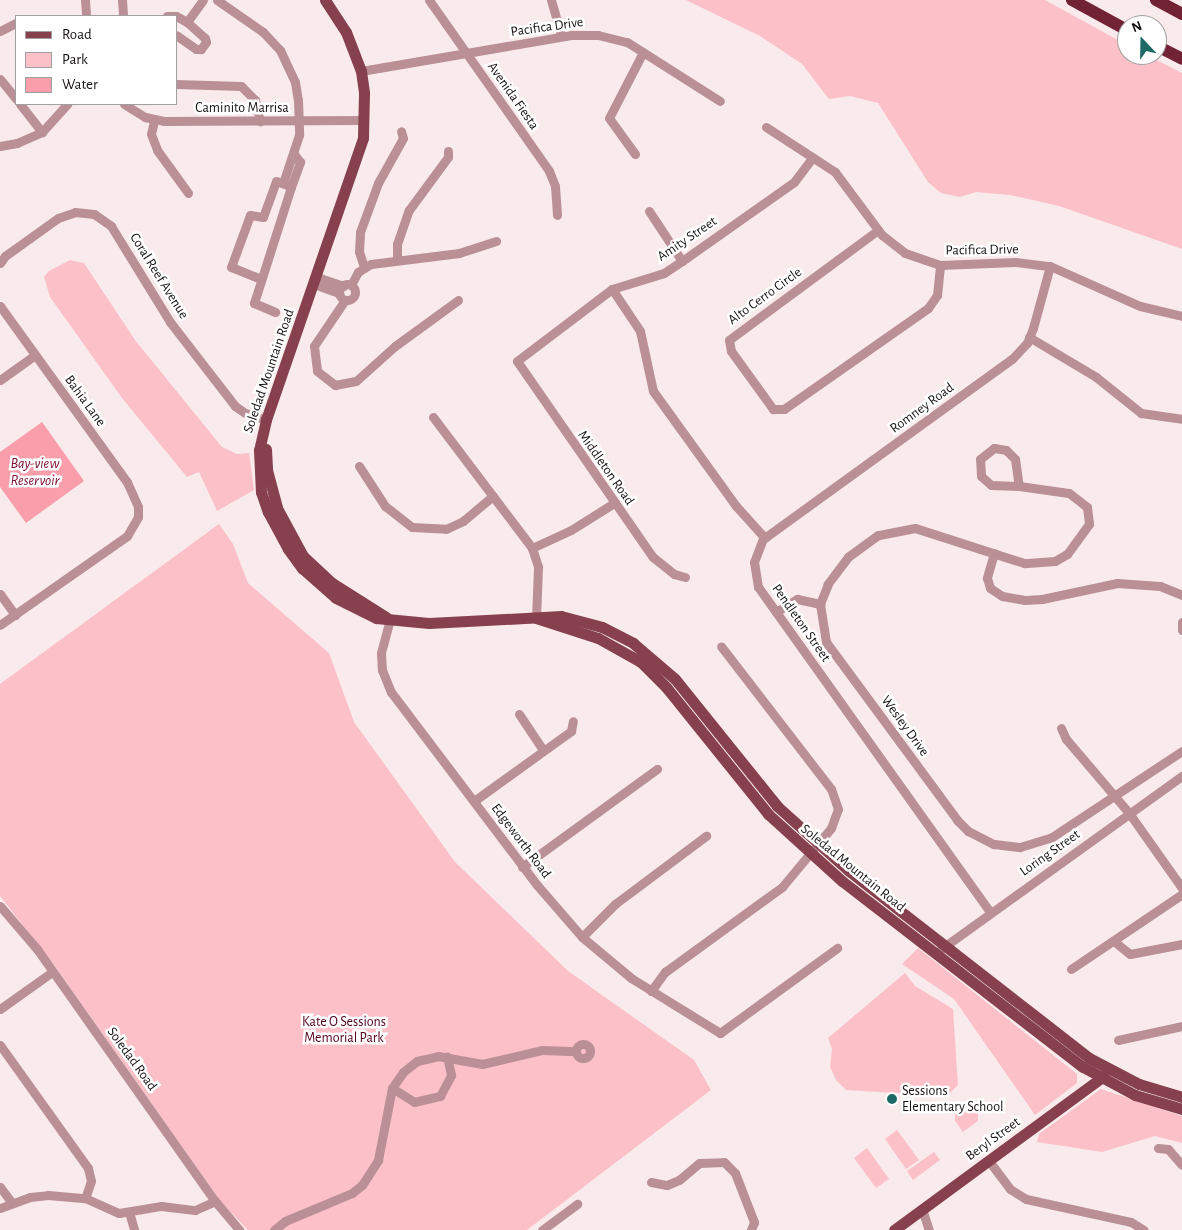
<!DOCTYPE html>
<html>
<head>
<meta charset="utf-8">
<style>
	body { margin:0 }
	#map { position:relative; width:1182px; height:1230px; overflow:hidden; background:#f9ebec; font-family:"Alegreya Sans",sans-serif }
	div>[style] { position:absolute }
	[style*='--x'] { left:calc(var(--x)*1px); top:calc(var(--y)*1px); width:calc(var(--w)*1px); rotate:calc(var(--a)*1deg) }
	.green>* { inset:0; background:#fcc0c8 }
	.water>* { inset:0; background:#fb9eac }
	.minor>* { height:9px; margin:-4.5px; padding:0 4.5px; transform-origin:4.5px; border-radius:4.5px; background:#ba9096 }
	.minor>.ring { margin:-4.5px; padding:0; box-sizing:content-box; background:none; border:9px solid #ba9096; border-radius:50% }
	.major>* { height:11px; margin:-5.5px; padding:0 5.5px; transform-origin:5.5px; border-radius:5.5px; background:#87414e }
	.highway>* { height:12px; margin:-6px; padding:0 6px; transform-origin:6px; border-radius:6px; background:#722235 }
	.dots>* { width:14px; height:14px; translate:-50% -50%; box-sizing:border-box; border:2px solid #fff; border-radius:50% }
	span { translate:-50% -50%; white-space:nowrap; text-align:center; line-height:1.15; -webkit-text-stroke:5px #fff; paint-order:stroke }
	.street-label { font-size:14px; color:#151111 }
	.park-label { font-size:14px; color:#52001c }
	.poi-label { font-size:14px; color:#151111 }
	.left { translate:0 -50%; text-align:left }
	.water-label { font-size:15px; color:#7d1032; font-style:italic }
	.legend { position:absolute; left:15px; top:15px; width:162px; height:90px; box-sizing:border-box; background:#fff; border:1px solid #a1a0a0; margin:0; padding:6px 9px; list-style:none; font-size:15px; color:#151111 }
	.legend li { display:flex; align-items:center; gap:10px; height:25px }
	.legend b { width:25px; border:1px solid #a1a0a0 }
	.north { position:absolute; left:1117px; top:15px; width:50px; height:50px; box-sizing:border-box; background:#fff; border:1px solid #a1a0a0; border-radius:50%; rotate:339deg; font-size:14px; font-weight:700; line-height:20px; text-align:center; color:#151111 }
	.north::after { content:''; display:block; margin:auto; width:18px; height:22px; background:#1d6965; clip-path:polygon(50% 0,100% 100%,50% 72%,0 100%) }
</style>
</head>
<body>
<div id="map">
	<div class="green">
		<i style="clip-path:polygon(686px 0,1045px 0,1127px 45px,1127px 55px,1147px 55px,1182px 73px,1182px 249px,1059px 206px,1010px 195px,976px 192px,960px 197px,941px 193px,928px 182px,878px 103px,850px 96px,829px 99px,802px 64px,760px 36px)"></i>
		<i style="clip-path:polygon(70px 260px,84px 263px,135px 340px,222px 447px,237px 454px,249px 453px,254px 490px,217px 511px,199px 472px,187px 477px,122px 398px,50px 297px,44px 277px,49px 271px)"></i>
		<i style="clip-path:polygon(219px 524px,233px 544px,248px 583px,329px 653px,354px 722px,455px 862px,568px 971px,694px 1060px,711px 1090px,527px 1230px,248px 1230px,221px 1202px,55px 966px,0 896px,0 684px)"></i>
		<i style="clip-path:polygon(918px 948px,1077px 1074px,1077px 1083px,1035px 1115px,954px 999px,902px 964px)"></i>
		<i style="clip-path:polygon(905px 973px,915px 986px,953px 1009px,958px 1085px,947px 1096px,846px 1090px,836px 1080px,830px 1067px,832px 1049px,828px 1038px)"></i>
		<i style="clip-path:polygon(1101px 1089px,1182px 1116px,1182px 1143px,1155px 1136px,1102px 1152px,1037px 1142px,1039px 1134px)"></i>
		<i style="clip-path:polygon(955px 1104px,978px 1105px,978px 1121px,963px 1132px,955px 1121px)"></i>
		<i style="clip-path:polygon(897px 1130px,919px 1160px,906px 1169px,885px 1139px)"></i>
		<i style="clip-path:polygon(867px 1148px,889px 1179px,876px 1188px,854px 1158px)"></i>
		<i style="clip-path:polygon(934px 1152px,940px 1160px,913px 1180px,907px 1171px)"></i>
	</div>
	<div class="water">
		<i style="clip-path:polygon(42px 422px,84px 481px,26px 523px,0 487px,0 452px)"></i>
	</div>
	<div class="minor">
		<i style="--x:85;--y:0;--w:16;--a:86"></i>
		<i style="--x:122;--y:0;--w:16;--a:86"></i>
		<i style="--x:217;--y:0;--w:56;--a:34.8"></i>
		<i style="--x:263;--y:32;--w:25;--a:47"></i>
		<i style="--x:280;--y:50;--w:35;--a:65"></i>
		<i style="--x:295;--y:82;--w:18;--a:81"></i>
		<i style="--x:298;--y:100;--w:35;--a:88"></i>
		<i style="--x:299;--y:135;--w:51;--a:108.4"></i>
		<i style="--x:283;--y:183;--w:9;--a:27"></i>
		<i style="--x:291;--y:187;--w:122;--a:107.7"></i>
		<i style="--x:254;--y:303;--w:23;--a:23"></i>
		<i style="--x:429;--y:0;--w:209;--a:54.9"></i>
		<i style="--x:549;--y:171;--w:16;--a:68"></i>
		<i style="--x:555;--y:186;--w:29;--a:86"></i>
		<i style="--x:551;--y:0;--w:37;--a:74"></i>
		<i style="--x:167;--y:16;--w:9;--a:0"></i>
		<i style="--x:176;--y:16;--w:13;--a:29"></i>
		<i style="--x:187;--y:22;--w:24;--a:42"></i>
		<i style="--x:205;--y:38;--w:4;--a:76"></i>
		<i style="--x:206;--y:42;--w:9;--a:126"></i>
		<i style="--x:201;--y:49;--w:5;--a:180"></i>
		<i style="--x:196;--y:49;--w:24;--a:-145"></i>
		<i style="--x:187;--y:22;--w:27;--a:-54"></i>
		<i style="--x:0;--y:31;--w:18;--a:-27"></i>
		<i style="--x:361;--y:71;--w:213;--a:-9.7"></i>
		<i style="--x:571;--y:35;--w:27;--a:0"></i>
		<i style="--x:598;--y:35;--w:30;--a:14"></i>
		<i style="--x:627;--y:42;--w:110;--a:32.4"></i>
		<i style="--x:0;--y:79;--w:26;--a:51"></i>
		<i style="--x:176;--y:84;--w:65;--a:1.8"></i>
		<i style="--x:241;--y:86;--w:20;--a:45"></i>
		<i style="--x:255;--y:100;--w:22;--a:77"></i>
		<i style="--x:20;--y:104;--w:36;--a:52"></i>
		<i style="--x:124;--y:104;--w:25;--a:32"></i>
		<i style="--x:145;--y:117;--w:19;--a:12"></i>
		<i style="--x:164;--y:121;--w:200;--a:-0.3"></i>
		<i style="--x:154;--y:121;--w:13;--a:103"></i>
		<i style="--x:151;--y:134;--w:17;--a:69"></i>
		<i style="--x:157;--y:150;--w:53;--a:54.2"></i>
		<i style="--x:766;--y:127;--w:82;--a:33.1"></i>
		<i style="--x:835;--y:172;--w:79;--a:53.3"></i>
		<i style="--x:882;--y:235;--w:29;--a:38"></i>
		<i style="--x:905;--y:253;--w:37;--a:19"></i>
		<i style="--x:940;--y:265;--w:75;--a:-2.3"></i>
		<i style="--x:1015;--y:262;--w:35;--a:7"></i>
		<i style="--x:1050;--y:266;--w:98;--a:24"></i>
		<i style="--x:1140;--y:306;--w:43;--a:13.4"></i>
		<i style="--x:0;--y:146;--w:17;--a:-10"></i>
		<i style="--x:17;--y:143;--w:27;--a:-24"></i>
		<i style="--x:42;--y:132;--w:38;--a:-48"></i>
		<i style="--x:635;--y:154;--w:44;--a:-125.8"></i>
		<i style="--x:609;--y:118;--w:74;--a:-62.7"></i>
		<i style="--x:291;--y:187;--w:27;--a:-70"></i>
		<i style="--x:300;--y:162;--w:10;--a:-127"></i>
		<i style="--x:649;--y:211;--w:60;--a:56.6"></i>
		<i style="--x:878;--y:230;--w:185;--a:143.6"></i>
		<i style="--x:729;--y:340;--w:11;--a:80"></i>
		<i style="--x:731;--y:351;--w:72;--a:54.1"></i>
		<i style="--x:773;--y:409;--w:11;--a:0"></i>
		<i style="--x:784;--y:409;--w:176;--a:-35"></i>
		<i style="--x:928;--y:308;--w:16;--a:-55"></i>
		<i style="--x:937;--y:295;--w:30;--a:-84"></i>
		<i style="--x:397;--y:260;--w:16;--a:-90"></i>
		<i style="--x:397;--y:244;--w:36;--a:-71"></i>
		<i style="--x:409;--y:210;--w:66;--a:-53.7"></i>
		<i style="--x:448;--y:157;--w:6;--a:-90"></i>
		<i style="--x:0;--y:263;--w:9;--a:-54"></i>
		<i style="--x:5;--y:256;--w:65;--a:-35.6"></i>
		<i style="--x:58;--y:218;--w:18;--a:-19"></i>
		<i style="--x:75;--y:212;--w:19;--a:6"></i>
		<i style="--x:94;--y:214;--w:21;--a:35"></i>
		<i style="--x:111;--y:226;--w:113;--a:58.4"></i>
		<i style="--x:170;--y:322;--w:106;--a:52.3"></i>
		<i style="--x:235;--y:406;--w:12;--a:35"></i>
		<i style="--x:245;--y:413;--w:22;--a:18"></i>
		<i style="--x:364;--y:267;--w:16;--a:-108"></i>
		<i style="--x:359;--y:252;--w:20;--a:-87"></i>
		<i style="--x:360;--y:232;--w:52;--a:-69.8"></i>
		<i style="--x:378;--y:183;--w:51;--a:-60.9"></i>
		<i style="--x:403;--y:138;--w:7;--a:-106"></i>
		<i style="--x:317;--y:277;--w:28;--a:19"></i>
		<i style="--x:261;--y:279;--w:32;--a:-158"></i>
		<i style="--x:231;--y:267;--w:55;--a:-69.9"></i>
		<i style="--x:250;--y:215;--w:13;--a:9"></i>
		<i style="--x:263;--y:217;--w:38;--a:-70"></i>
		<i style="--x:276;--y:181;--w:7;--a:16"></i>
		<i class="ring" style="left:339px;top:284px;width:7px;height:7px"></i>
		<i style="--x:314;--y:284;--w:27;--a:20"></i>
		<i style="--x:351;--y:285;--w:15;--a:-62"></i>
		<i style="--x:358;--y:272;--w:15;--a:-32"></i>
		<i style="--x:371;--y:264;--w:89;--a:-7.1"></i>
		<i style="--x:459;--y:253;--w:39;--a:-18"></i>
		<i style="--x:612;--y:289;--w:50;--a:56.3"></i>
		<i style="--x:640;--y:331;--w:61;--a:77.8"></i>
		<i style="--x:653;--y:391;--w:142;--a:54.2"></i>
		<i style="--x:736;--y:506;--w:43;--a:47.8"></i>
		<i style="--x:345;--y:300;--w:55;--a:124"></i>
		<i style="--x:314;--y:346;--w:25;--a:83"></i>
		<i style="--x:317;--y:371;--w:23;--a:38"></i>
		<i style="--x:335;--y:385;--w:21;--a:-11"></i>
		<i style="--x:356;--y:381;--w:52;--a:-41.9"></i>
		<i style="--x:395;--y:346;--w:78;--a:-36.1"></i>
		<i style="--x:0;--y:306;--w:217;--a:54.2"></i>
		<i style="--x:127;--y:482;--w:27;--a:66"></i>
		<i style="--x:138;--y:507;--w:10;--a:90"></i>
		<i style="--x:138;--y:517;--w:22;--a:120"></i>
		<i style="--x:127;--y:536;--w:155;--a:145"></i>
		<i style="--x:1029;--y:337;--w:78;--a:30.8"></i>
		<i style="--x:1096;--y:377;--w:58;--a:38.7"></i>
		<i style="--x:1141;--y:413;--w:41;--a:8.3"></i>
		<i style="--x:0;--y:380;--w:43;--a:-35.5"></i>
		<i style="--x:433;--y:417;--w:164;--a:52.9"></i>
		<i style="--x:532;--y:548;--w:20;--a:72"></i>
		<i style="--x:538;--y:567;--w:51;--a:92.2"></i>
		<i style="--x:994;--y:448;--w:12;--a:9"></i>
		<i style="--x:1006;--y:450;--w:13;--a:45"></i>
		<i style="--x:1015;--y:459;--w:27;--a:82"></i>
		<i style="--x:1019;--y:486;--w:28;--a:-178"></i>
		<i style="--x:991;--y:485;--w:13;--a:-138"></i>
		<i style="--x:981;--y:476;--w:17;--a:-93"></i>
		<i style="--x:980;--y:459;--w:18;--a:-38"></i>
		<i style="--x:359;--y:466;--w:48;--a:57"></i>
		<i style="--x:385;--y:506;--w:34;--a:38"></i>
		<i style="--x:412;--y:527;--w:34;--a:3"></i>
		<i style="--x:446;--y:529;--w:19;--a:-25"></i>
		<i style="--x:463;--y:521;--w:39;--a:-40"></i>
		<i style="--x:1019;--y:486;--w:50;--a:8"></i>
		<i style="--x:1069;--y:493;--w:23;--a:38"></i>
		<i style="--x:1087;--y:507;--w:17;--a:83"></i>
		<i style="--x:1089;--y:524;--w:37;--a:126"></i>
		<i style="--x:1067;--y:554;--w:14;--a:150"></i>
		<i style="--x:1055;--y:561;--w:31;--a:176"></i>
		<i style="--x:1024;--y:563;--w:114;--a:-162.2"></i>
		<i style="--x:915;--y:528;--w:38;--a:169"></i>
		<i style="--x:878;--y:535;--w:37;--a:144"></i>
		<i style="--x:848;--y:557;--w:34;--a:127"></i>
		<i style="--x:828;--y:584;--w:22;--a:112"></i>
		<i style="--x:820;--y:604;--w:38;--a:81"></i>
		<i style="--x:826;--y:642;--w:221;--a:53.6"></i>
		<i style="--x:957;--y:820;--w:16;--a:45"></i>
		<i style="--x:968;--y:831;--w:29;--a:27"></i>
		<i style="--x:994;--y:844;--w:26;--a:7"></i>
		<i style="--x:1020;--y:847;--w:34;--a:-17"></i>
		<i style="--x:1052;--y:837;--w:156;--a:-33.5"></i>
		<i style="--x:532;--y:548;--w:43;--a:-24.8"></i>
		<i style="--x:571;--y:530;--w:51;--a:-32.1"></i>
		<i style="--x:994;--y:553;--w:26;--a:106"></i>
		<i style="--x:987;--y:578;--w:10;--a:73"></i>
		<i style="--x:990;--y:588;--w:14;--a:34"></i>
		<i style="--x:1002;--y:596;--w:23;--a:10"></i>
		<i style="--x:1025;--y:600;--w:17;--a:-3"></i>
		<i style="--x:1042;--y:599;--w:77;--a:-12"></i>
		<i style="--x:1117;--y:583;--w:43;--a:4"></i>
		<i style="--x:1160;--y:586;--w:24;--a:22"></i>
		<i style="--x:685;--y:577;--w:11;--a:-165"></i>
		<i style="--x:674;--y:574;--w:28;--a:-141"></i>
		<i style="--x:652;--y:556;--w:237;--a:-124.7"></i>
		<i style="--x:517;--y:361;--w:119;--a:-37.2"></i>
		<i style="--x:612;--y:289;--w:54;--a:-17.1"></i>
		<i style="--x:664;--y:273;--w:22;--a:-34"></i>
		<i style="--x:682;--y:261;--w:137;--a:-35.2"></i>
		<i style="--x:794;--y:182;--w:31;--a:-53"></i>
		<i style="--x:0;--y:594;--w:26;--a:54"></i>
		<i style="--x:776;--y:612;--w:25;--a:-32"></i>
		<i style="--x:797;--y:599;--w:24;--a:12"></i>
		<i style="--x:390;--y:619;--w:35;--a:105"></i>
		<i style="--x:381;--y:653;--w:17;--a:87"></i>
		<i style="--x:382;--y:670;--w:24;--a:68"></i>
		<i style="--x:391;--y:692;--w:242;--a:52.9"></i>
		<i style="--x:537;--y:885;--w:69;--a:49.1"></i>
		<i style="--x:582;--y:937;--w:64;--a:39.9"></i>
		<i style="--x:631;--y:978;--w:105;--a:31.7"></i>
		<i style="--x:720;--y:1033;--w:145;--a:-36"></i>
		<i style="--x:1182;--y:622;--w:8;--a:90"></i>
		<i style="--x:519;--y:714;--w:43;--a:56.3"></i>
		<i style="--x:1061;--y:728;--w:12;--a:66"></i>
		<i style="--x:1066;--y:739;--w:97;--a:49.6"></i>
		<i style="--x:1129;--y:813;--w:92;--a:54.8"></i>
		<i style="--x:474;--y:801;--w:120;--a:-35.8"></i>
		<i style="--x:571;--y:731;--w:10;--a:-79"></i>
		<i style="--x:522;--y:867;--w:167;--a:-36"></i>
		<i style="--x:0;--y:906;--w:57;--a:49.3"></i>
		<i style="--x:37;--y:949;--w:309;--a:54.8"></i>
		<i style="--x:215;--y:1201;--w:38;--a:50"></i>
		<i style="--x:990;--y:912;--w:399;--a:-125.5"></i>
		<i style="--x:758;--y:587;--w:25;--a:-99"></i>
		<i style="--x:754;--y:562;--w:25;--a:-69"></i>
		<i style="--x:763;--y:539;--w:307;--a:-35.9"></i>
		<i style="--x:1012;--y:359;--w:22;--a:-47"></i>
		<i style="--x:1027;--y:343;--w:16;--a:-68"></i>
		<i style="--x:1033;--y:328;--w:64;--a:-74.7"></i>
		<i style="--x:582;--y:937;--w:47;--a:-45"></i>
		<i style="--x:615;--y:904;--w:114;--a:-36.8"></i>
		<i style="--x:1115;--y:942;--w:19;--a:39"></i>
		<i style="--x:1130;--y:954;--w:53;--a:-10.9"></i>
		<i style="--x:941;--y:949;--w:297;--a:-35.7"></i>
		<i style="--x:1071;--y:969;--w:134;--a:-34"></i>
		<i style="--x:651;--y:991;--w:24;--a:-54"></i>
		<i style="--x:665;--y:972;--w:145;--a:-36"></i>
		<i style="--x:782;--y:887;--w:77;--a:-50.3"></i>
		<i style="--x:831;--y:828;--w:20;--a:-70"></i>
		<i style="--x:838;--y:809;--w:21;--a:-109"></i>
		<i style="--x:831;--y:789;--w:180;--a:-127.6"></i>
		<i style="--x:0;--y:1009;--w:64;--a:-35.4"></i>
		<i style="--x:1118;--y:1040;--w:66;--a:-12.3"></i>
		<i class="ring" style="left:576px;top:1044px;width:5px;height:5px"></i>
		<i style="--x:0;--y:1045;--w:151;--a:54.4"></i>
		<i style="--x:88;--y:1168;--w:13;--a:77"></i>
		<i style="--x:91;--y:1181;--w:18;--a:109"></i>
		<i style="--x:392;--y:1088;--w:26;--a:32"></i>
		<i style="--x:414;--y:1102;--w:27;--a:-13"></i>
		<i style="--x:440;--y:1096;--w:24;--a:-62"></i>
		<i style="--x:451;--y:1075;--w:19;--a:-102"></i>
		<i style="--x:1158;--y:1148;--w:10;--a:6"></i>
		<i style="--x:1168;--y:1149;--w:21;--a:49"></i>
		<i style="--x:989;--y:1161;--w:35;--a:53"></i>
		<i style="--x:1010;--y:1189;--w:19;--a:32"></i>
		<i style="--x:1026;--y:1199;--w:107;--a:12.4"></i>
		<i style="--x:1131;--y:1222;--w:15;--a:32"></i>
		<i style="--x:651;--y:1182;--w:16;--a:11"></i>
		<i style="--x:667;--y:1185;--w:13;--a:-23"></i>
		<i style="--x:679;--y:1180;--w:26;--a:-40"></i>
		<i style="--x:699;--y:1163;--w:25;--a:-2"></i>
		<i style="--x:724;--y:1162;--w:16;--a:45"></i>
		<i style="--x:735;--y:1173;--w:53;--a:68.8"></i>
		<i style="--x:754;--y:1222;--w:9;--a:111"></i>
		<i style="--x:0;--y:1187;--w:20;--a:53"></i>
		<i style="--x:0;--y:1208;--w:32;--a:-20"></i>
		<i style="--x:30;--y:1197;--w:18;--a:-6"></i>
		<i style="--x:48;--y:1195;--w:37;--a:5"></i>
		<i style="--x:85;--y:1198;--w:37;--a:24"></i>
		<i style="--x:119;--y:1213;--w:43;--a:-9.5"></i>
		<i style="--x:161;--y:1206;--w:34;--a:7"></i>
		<i style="--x:195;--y:1210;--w:22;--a:-24"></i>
		<i style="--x:922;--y:1209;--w:22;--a:72"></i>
		<i style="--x:129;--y:1212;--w:19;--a:74"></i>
		<i style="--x:274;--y:1230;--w:14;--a:-39"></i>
		<i style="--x:285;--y:1221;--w:73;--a:-22.7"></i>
		<i style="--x:352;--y:1193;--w:13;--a:-39"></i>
		<i style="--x:362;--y:1185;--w:30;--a:-57"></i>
		<i style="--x:378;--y:1160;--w:73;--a:-79"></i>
		<i style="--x:392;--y:1088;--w:19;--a:-55"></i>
		<i style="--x:403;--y:1072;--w:18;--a:-38"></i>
		<i style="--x:417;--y:1061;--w:22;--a:-13"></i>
		<i style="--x:438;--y:1056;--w:45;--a:10.3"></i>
		<i style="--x:482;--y:1064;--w:62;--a:-13.1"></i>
		<i style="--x:542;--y:1050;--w:34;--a:2"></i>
		<i style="--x:542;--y:1230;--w:44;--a:-36.6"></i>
	</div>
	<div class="major">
		<i style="--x:325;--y:0;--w:38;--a:57"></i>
		<i style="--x:346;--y:32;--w:42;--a:69"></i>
		<i style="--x:361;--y:71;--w:22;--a:82"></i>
		<i style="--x:364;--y:93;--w:45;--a:91.3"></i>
		<i style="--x:363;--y:138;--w:298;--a:109"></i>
		<i style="--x:266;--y:420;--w:31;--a:103"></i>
		<i style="--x:259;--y:450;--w:42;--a:87.3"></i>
		<i style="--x:261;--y:492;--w:21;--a:71"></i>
		<i style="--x:268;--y:512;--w:42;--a:61.6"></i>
		<i style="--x:288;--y:549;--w:24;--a:54"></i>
		<i style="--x:302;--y:568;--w:45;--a:41.4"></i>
		<i style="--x:336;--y:598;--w:45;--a:26.6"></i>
		<i style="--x:376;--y:618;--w:53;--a:5.4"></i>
		<i style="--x:429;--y:623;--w:132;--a:-3"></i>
		<i style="--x:561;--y:616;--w:42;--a:15"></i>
		<i style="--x:602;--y:627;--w:35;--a:27"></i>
		<i style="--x:633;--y:643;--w:55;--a:40.6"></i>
		<i style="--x:675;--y:679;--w:163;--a:51.2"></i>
		<i style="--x:777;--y:806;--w:97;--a:42.1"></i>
		<i style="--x:849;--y:871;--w:304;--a:37.9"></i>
		<i style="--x:1089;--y:1058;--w:56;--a:27.5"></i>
		<i style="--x:1139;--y:1084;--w:45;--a:16.8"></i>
		<i style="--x:266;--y:449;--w:21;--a:87"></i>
		<i style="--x:267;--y:470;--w:39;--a:75"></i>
		<i style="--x:277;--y:508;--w:55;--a:61.6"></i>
		<i style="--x:303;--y:556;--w:40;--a:43"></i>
		<i style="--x:332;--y:583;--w:64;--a:32.2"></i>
		<i style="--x:536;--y:618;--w:65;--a:17.9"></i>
		<i style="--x:598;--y:638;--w:49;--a:29.2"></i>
		<i style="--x:641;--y:662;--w:35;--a:45"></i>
		<i style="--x:666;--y:687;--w:163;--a:51.2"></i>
		<i style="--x:768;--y:814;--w:100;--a:42.2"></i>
		<i style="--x:842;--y:881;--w:304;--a:37.7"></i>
		<i style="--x:1083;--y:1067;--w:59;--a:28.3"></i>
		<i style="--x:1135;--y:1095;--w:49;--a:16.6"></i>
		<i style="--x:894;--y:1230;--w:260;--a:-36.3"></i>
	</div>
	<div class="highway">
		<i style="--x:1072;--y:0;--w:63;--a:28.6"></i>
		<i style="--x:1156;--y:0;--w:30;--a:28"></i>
		<i style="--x:1157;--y:46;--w:28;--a:27"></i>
	</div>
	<div class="dots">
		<i style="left:892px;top:1099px;background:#1d6965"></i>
	</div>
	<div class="street-label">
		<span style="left:547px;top:27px;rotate:-8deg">Pacifica Drive</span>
		<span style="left:513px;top:96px;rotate:55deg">Avenida Fiesta</span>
		<span style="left:242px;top:108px">Caminito Marrisa</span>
		<span style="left:687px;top:239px;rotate:-34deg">Amity Street</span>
		<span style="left:982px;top:250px;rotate:-1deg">Pacifica Drive</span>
		<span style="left:159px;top:276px;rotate:58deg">Coral Reef Avenue</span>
		<span style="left:765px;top:296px;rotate:-36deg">Alto Cerro Circle</span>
		<span style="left:269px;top:371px;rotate:-71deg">Soledad Mountain Road</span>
		<span style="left:85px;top:401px;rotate:54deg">Bahia Lane</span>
		<span style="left:922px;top:408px;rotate:-36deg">Romney Road</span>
		<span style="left:606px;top:468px;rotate:55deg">Middleton Road</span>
		<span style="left:801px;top:623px;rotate:55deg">Pendleton Street</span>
		<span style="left:905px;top:726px;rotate:54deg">Wesley Drive</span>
		<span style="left:521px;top:841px;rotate:53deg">Edgeworth Road</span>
		<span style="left:1050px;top:853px;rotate:-35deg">Loring Street</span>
		<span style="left:853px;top:868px;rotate:39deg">Soledad Mountain Road</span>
		<span style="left:132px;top:1059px;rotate:54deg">Soledad Road</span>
		<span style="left:993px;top:1139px;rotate:-36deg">Beryl Street</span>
	</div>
	<div class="park-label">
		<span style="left:344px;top:1030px">Kate O Sessions<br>Memorial Park</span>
	</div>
	<div class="poi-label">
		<span class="left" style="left:902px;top:1099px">Sessions<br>Elementary School</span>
	</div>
	<div class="water-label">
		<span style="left:35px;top:472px">Bay-view<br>Reservoir</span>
	</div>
	<ul class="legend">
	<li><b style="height:6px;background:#87414e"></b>Road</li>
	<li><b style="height:14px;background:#fcc0c8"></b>Park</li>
	<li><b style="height:14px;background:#fb9eac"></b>Water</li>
	</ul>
	<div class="north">N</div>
</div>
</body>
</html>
